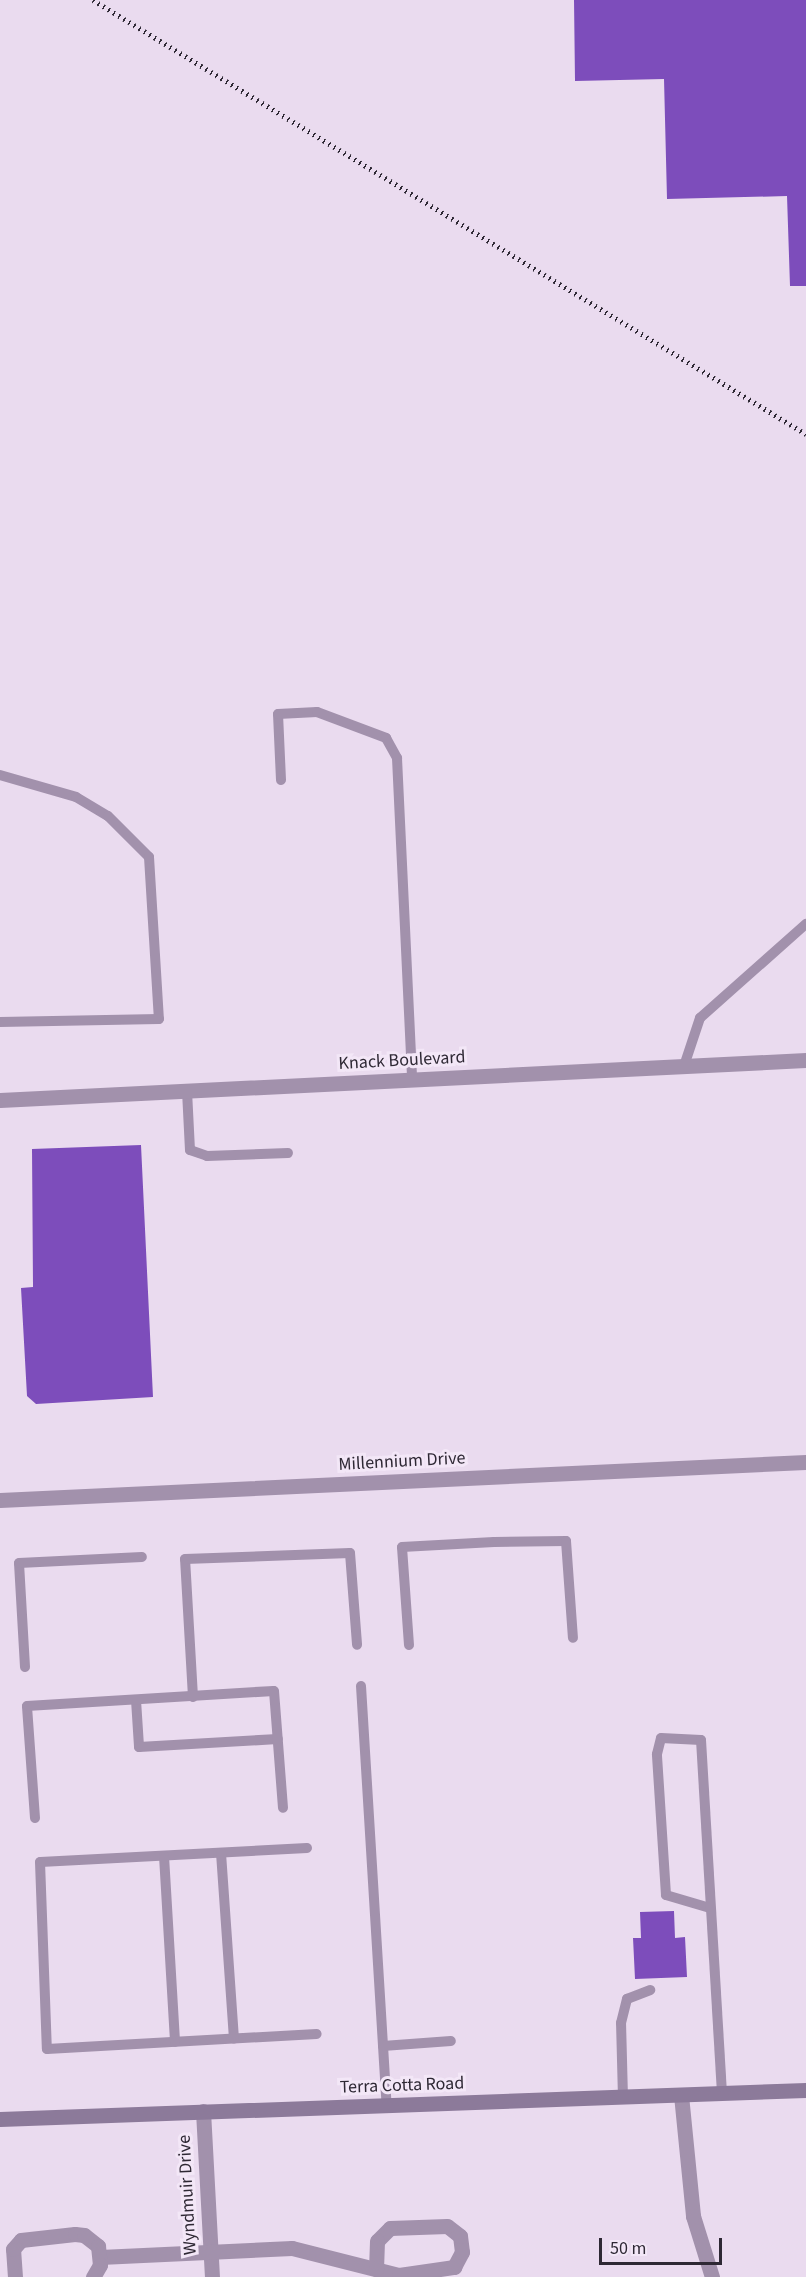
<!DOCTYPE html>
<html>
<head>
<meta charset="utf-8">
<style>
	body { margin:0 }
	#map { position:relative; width:806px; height:2277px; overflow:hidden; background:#eadbef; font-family:"Source Sans 3",sans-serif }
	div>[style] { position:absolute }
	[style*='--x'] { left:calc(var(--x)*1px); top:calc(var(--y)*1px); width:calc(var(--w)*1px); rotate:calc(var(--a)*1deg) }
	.building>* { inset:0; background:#7d4dbb }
	.lane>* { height:10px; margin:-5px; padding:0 5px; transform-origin:5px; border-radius:5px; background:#a291ac }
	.street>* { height:15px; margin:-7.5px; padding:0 7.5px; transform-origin:7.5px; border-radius:7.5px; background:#a291ac }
	.secondary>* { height:15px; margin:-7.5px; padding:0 7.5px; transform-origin:7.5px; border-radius:7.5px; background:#8c7a9a }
	.rail>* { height:4.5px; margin-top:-2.25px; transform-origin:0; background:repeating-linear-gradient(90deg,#2e2834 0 1.5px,transparent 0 6px) }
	span { translate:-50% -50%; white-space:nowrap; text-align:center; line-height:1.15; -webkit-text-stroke:6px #f3e7f7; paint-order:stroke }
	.street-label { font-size:18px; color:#2e2834 }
	.scale { position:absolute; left:599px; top:2238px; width:123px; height:27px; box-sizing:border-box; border:3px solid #2e2834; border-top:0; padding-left:8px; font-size:18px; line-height:21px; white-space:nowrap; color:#2e2834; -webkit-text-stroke:4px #f3e7f7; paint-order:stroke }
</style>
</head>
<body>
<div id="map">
	<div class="building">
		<i style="clip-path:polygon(574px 0,806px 0,806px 286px,790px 286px,787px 196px,667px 199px,664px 79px,575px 81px)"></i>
		<i style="clip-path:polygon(141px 1145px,153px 1397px,36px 1404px,27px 1396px,21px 1288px,33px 1287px,32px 1149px)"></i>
		<i style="clip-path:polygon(674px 1911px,675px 1938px,685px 1937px,687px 1977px,635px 1979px,633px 1938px,641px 1938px,640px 1912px)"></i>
	</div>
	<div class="lane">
		<i style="--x:0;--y:775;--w:79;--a:16.1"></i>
		<i style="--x:76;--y:797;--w:37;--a:31"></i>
		<i style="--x:108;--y:816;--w:58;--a:45"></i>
		<i style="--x:149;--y:857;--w:162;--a:86.5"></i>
		<i style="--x:159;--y:1019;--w:159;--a:178.9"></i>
		<i style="--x:281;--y:780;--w:66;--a:-92.6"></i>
		<i style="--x:278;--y:714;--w:39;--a:-3"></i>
		<i style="--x:317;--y:712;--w:74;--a:20.6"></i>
		<i style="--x:386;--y:738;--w:23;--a:61"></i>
		<i style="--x:397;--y:758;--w:322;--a:87.3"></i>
		<i style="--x:684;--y:1066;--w:51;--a:-71.6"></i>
		<i style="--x:700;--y:1018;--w:142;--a:-41.6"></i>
		<i style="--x:187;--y:1091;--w:59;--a:87.1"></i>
		<i style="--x:190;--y:1150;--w:18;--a:19"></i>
		<i style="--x:207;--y:1156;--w:81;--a:-2.1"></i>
		<i style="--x:409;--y:1645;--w:98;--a:-94.1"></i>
		<i style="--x:402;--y:1547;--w:92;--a:-3.1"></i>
		<i style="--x:494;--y:1542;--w:72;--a:-0.8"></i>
		<i style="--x:566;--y:1541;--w:97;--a:85.9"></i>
		<i style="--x:25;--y:1667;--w:104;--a:-93.3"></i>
		<i style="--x:19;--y:1563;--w:123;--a:-2.8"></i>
		<i style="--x:361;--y:1686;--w:422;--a:86.5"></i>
		<i style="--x:193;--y:1697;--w:138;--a:-93.3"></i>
		<i style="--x:185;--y:1559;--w:165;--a:-2.1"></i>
		<i style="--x:350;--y:1553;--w:92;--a:85.6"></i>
		<i style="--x:136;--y:1700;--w:47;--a:86.3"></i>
		<i style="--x:139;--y:1747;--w:139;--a:-3.3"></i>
		<i style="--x:35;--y:1818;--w:112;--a:-94.1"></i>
		<i style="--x:27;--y:1706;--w:247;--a:-3.5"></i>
		<i style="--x:274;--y:1691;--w:117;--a:85.6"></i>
		<i style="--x:307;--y:1848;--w:267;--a:177"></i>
		<i style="--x:40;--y:1862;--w:187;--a:87.9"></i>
		<i style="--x:47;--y:2049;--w:270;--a:-3.2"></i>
		<i style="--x:221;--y:1853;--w:186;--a:86"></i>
		<i style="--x:164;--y:1856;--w:186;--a:86.6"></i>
		<i style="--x:710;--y:1908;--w:46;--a:-163.5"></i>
		<i style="--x:666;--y:1895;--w:141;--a:-93.7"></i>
		<i style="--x:657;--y:1754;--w:16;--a:-76"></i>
		<i style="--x:661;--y:1738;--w:40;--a:2.9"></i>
		<i style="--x:701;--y:1740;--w:355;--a:86.6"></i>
		<i style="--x:383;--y:2046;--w:68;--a:-4.2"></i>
		<i style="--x:623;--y:2098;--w:75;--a:-91.5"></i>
		<i style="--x:621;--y:2023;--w:25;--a:-76"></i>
		<i style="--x:627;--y:1999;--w:25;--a:-21"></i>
	</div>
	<div class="street">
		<i style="--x:0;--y:1100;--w:807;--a:-2.84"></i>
		<i style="--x:0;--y:1500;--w:807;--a:-2.7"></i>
		<i style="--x:681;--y:2095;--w:122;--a:84.3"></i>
		<i style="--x:693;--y:2216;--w:64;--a:72.7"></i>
		<i style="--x:203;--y:2111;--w:166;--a:86.9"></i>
		<i style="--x:100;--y:2257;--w:192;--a:-2.7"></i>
		<i style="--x:292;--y:2248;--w:110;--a:14.2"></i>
		<i style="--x:399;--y:2275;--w:56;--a:-8.3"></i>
		<i style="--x:454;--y:2267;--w:17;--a:-62"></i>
		<i style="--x:462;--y:2252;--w:16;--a:-97"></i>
		<i style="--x:460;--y:2236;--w:16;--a:-142"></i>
		<i style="--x:447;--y:2226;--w:57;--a:178"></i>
		<i style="--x:390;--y:2228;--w:18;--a:135"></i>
		<i style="--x:377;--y:2241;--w:28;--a:92"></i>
		<i style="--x:15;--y:2277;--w:28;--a:-94"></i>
		<i style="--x:13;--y:2249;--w:12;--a:-48"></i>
		<i style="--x:21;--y:2240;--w:54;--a:-6.3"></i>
		<i style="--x:75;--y:2234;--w:9;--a:6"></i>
		<i style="--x:84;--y:2235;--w:18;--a:38"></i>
		<i style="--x:98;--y:2246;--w:19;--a:84"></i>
		<i style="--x:100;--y:2265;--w:14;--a:120"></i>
	</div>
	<div class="secondary">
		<i style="--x:0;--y:2119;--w:807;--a:-2.06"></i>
	</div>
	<div class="rail">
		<i style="--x:93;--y:0;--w:835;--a:31.33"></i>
	</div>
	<div class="street-label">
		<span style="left:402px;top:1061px;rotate:-3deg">Knack Boulevard</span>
		<span style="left:402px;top:1462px;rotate:-3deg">Millennium Drive</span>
		<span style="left:402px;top:2086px;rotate:-2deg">Terra Cotta Road</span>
		<span style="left:188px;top:2195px;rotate:-93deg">Wyndmuir Drive</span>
	</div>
	<div class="scale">50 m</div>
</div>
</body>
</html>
